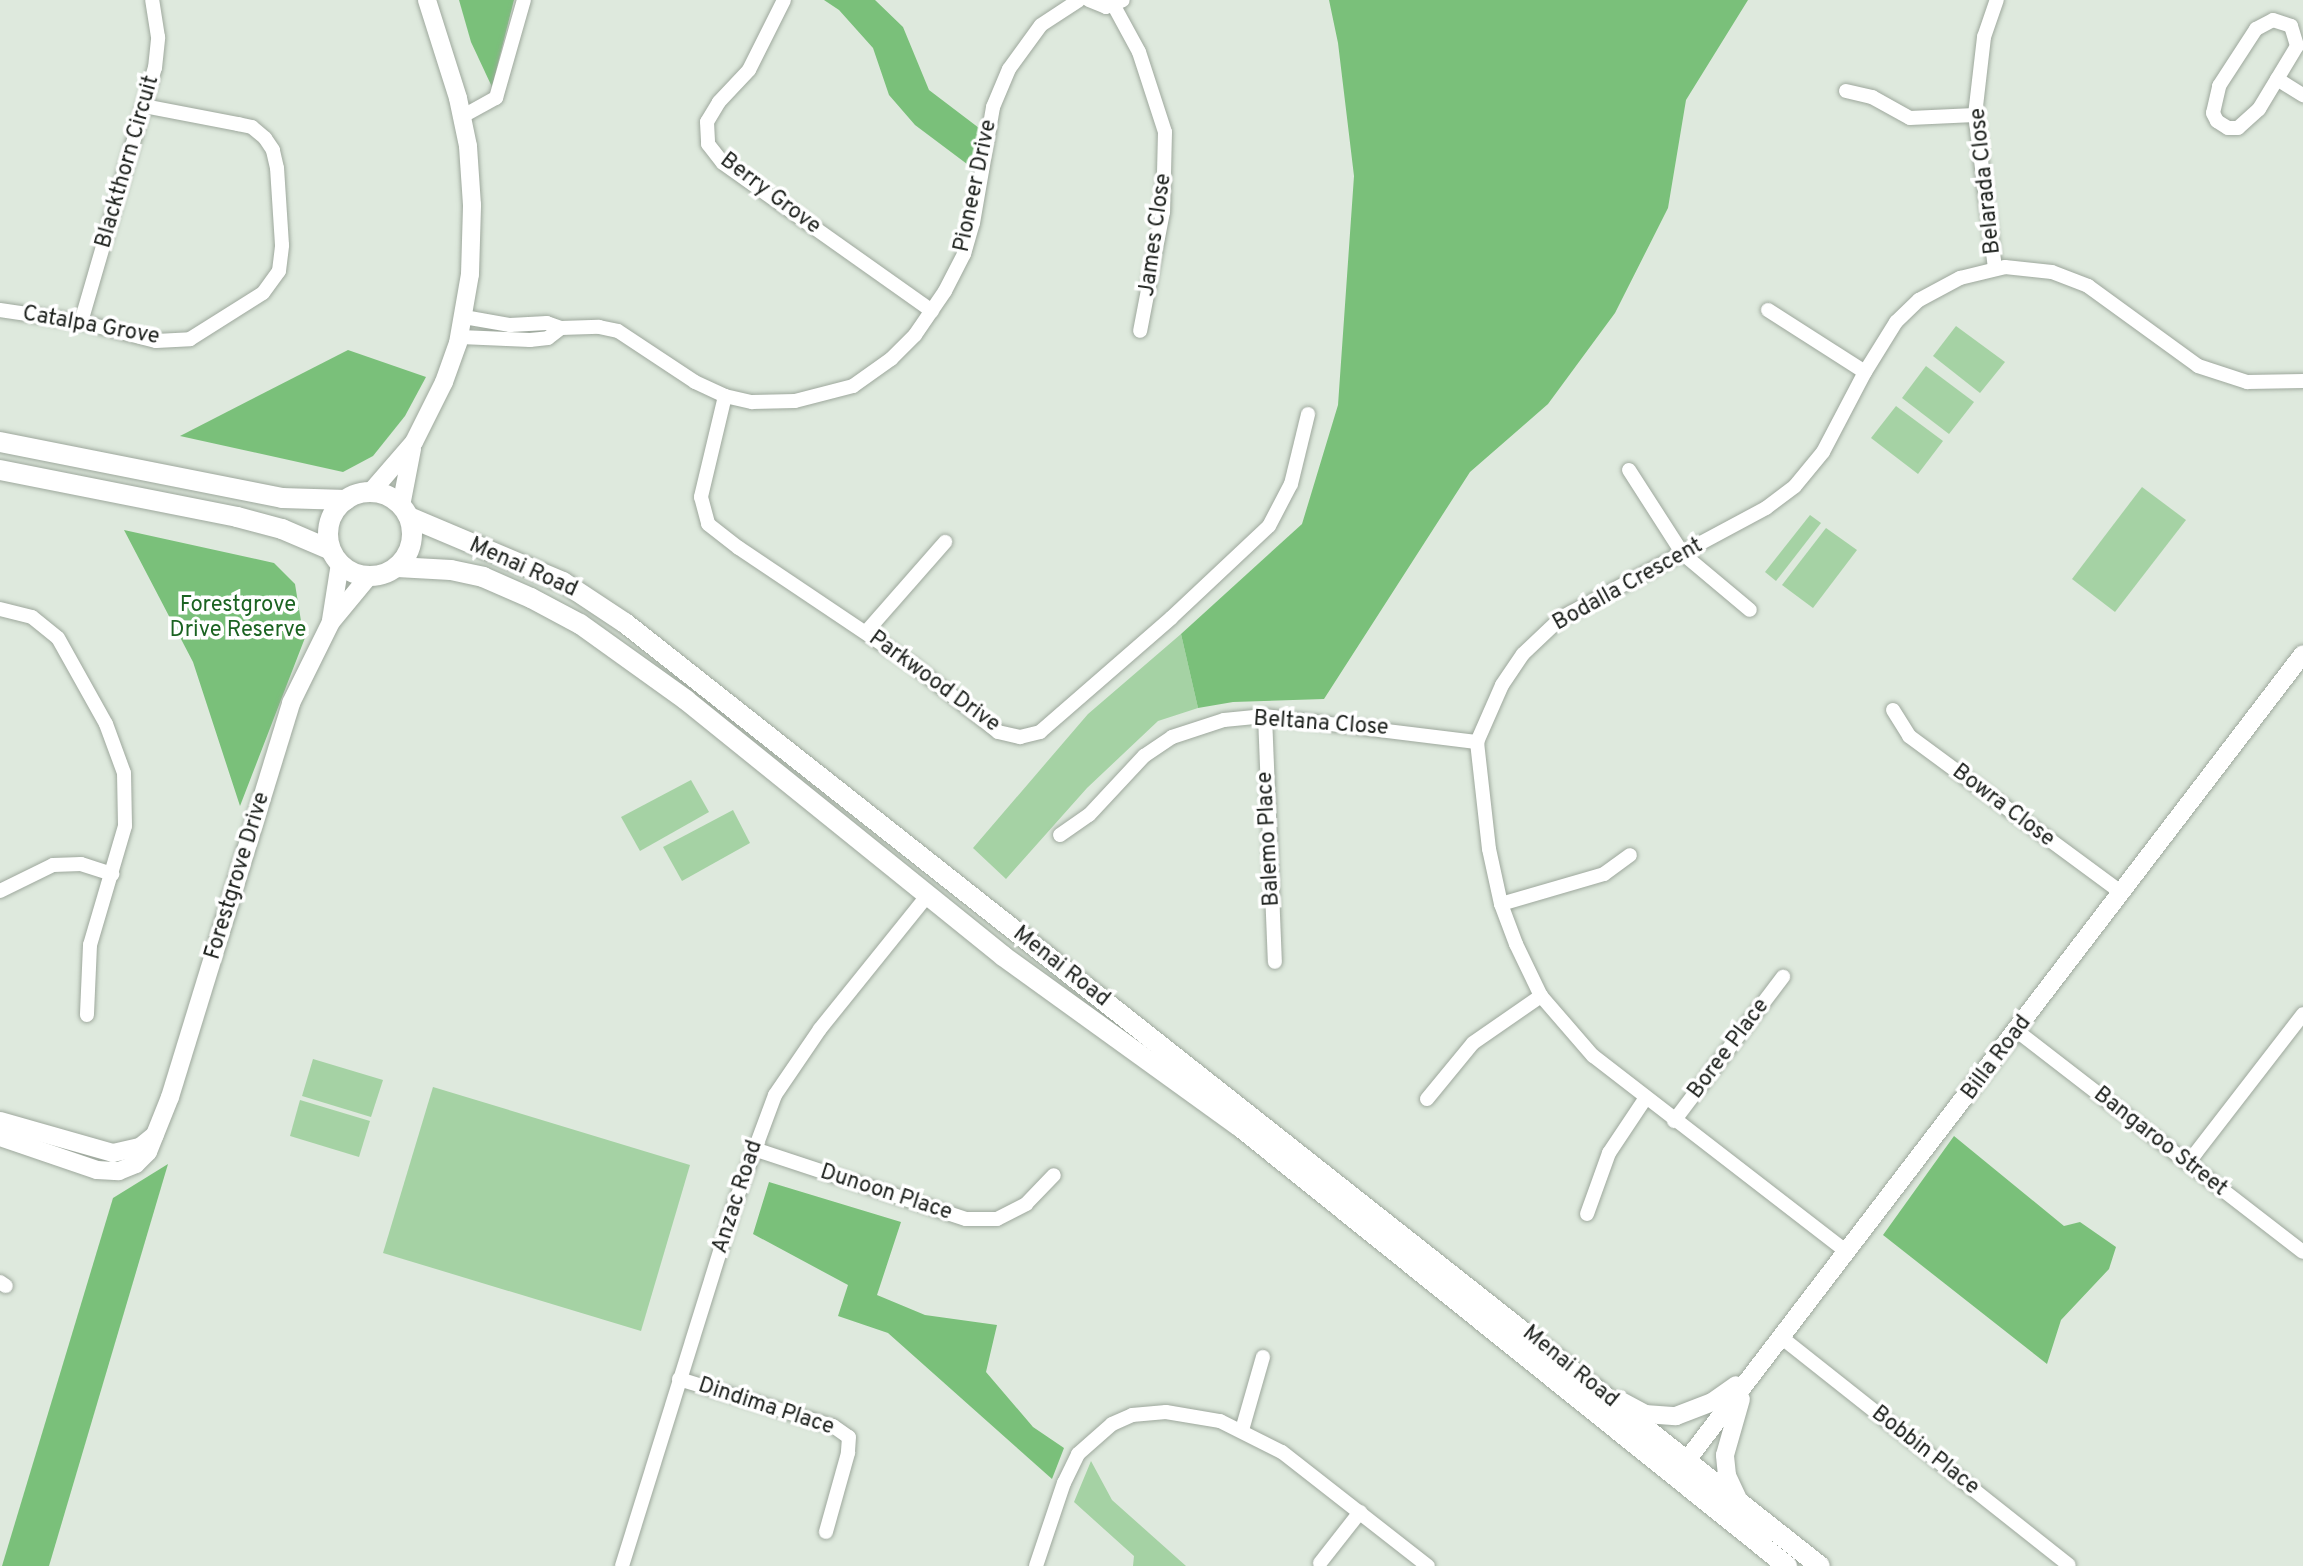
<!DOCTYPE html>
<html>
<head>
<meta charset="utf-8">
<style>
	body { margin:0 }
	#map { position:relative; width:2303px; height:1566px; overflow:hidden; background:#dee9dd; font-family:Overpass,sans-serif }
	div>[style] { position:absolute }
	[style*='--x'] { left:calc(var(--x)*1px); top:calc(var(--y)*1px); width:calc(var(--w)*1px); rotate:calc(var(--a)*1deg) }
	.green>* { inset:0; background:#a5d2a4 }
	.forest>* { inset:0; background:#7ac07a }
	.roads { filter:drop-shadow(0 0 2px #9ea89d) drop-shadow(0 0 2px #9ea89d) }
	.minor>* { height:14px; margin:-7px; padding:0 7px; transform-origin:7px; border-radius:7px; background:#fff }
	.tertiary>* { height:18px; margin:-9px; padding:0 9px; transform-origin:9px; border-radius:9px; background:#fff }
	.secondary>* { height:20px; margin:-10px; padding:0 10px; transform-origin:10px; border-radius:10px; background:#fff }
	.secondary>.ring { margin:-10px; padding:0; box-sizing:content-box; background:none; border:20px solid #fff; border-radius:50% }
	span { translate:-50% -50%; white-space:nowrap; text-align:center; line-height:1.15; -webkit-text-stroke:7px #fff; paint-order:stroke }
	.street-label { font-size:22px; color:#1a1e1a }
	.park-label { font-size:22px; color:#1b6321 }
</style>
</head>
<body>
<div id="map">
	<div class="green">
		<i style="clip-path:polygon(1956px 326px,2005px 362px,1980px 393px,1933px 356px)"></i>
		<i style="clip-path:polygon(1926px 366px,1974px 402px,1949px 434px,1902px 398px)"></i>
		<i style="clip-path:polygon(1896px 406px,1943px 441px,1918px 474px,1871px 438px)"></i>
		<i style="clip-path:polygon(2142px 487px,2186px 520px,2115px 612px,2072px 579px)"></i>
		<i style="clip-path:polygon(1810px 515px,1821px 523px,1776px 581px,1765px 572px)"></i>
		<i style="clip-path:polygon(1826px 528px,1857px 550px,1813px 608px,1782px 585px)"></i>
		<i style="clip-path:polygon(1181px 634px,1198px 708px,1158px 721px,1087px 788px,1006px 879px,973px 848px,1088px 714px)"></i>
		<i style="clip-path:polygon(691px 780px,709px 812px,640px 851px,621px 817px)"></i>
		<i style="clip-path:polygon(733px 810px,750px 843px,682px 881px,663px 847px)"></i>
		<i style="clip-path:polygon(313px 1059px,383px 1080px,371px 1117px,302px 1096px)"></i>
		<i style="clip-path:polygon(433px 1087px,690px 1165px,641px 1331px,383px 1253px)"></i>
		<i style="clip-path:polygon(300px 1100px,370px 1121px,359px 1157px,290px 1136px)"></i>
		<i style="clip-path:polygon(1091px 1461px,1112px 1500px,1186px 1566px,1133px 1566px,1134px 1556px,1074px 1502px)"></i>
	</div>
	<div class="forest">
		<i style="clip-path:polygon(459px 0,514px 0,492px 87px,471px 42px)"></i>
		<i style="clip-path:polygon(824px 0,875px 0,903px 27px,929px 90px,979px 128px,971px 167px,915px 125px,889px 95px,873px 48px,839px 10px)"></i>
		<i style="clip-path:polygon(1329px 0,1748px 0,1686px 100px,1668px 208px,1615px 313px,1548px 404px,1470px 472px,1324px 699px,1233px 702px,1198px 708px,1181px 634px,1302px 524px,1338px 405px,1354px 176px,1338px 43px)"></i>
		<i style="clip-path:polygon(348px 350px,426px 377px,405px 416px,373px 456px,343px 472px,180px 436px)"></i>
		<i style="clip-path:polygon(124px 530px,274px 563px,295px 584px,301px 621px,308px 630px,240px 806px,193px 662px)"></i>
		<i style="clip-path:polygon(1954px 1136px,2064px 1226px,2080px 1222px,2116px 1247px,2109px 1269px,2061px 1320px,2047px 1364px,1883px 1235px)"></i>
		<i style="clip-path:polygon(168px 1164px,49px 1566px,2px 1566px,113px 1198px)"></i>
		<i style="clip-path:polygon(769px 1182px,901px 1222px,877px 1295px,925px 1315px,997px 1325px,986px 1372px,1033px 1427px,1064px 1448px,1052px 1479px,888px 1333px,838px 1316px,848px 1285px,753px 1234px)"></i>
	</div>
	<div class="roads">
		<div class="minor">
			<i style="--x:784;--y:0;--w:78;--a:116.6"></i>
			<i style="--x:749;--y:70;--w:44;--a:133.2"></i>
			<i style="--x:719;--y:102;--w:23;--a:121"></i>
			<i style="--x:707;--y:122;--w:22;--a:87"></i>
			<i style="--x:708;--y:144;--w:24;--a:52"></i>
			<i style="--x:723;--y:163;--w:256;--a:35.3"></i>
			<i style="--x:1089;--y:0;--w:18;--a:22"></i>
			<i style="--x:1106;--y:7;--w:18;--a:-22"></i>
			<i style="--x:1114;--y:6;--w:52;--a:61.5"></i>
			<i style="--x:1139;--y:52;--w:84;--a:72"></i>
			<i style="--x:1165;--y:132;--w:80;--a:91.4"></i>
			<i style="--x:1163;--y:212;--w:121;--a:100.9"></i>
			<i style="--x:2273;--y:20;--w:19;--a:18"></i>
			<i style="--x:2291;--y:26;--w:21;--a:73"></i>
			<i style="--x:2297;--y:46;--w:74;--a:121.1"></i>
			<i style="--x:2259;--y:109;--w:28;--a:138"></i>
			<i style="--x:2238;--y:128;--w:10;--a:180"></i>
			<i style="--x:2228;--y:128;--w:13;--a:-148"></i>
			<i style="--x:2217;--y:121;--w:9;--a:-117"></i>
			<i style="--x:2213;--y:113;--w:28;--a:-77"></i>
			<i style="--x:2219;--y:86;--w:68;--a:-57"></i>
			<i style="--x:2256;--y:29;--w:19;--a:-28"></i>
			<i style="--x:2277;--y:79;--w:31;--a:32"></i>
			<i style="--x:1846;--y:91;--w:27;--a:13"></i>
			<i style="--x:1872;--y:97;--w:43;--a:28.9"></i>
			<i style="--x:1910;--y:118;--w:65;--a:-2.6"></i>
			<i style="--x:463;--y:116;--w:38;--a:-29"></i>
			<i style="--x:496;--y:98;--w:102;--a:-74.1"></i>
			<i style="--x:1995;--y:268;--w:154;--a:-97.4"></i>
			<i style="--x:1975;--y:115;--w:79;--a:-83.4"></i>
			<i style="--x:1984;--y:37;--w:39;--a:-71"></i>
			<i style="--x:0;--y:310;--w:82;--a:8.4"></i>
			<i style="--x:81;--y:322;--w:77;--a:14.2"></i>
			<i style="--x:156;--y:341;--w:34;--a:-3"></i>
			<i style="--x:190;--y:339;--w:86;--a:-32.2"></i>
			<i style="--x:263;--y:293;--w:27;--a:-54"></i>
			<i style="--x:279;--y:271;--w:26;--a:-83"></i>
			<i style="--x:282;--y:245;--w:77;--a:-93.7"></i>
			<i style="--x:277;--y:168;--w:18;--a:-103"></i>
			<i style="--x:273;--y:150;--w:14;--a:-124"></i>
			<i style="--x:265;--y:138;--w:17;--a:-140"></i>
			<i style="--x:252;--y:127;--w:14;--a:-168"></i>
			<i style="--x:238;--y:124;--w:96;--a:-169.2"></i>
			<i style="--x:1768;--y:310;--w:115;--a:32.6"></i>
			<i style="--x:464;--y:317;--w:47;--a:9.9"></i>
			<i style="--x:510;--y:325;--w:37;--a:-3"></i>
			<i style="--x:547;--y:323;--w:15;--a:20"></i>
			<i style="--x:561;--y:328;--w:38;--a:-2"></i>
			<i style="--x:599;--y:327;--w:19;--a:12"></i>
			<i style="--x:618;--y:331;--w:92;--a:33.5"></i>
			<i style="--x:695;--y:382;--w:33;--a:25"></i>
			<i style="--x:725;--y:396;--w:28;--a:13"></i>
			<i style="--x:752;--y:402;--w:43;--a:-1.3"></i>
			<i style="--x:795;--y:401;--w:60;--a:-14.5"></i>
			<i style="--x:853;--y:386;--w:47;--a:-35.4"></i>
			<i style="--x:891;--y:359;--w:34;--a:-45"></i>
			<i style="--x:915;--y:335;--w:53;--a:-55.7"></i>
			<i style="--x:945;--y:291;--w:42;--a:-62.8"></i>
			<i style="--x:964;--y:254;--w:32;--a:-74"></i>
			<i style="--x:973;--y:223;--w:118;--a:-80.2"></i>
			<i style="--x:993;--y:107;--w:41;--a:-67.2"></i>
			<i style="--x:1009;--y:69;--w:54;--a:-54"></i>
			<i style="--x:1041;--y:25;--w:45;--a:-33.3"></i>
			<i style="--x:81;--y:322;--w:265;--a:-73.8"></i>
			<i style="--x:155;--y:68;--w:31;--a:-84"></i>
			<i style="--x:158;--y:37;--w:37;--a:-99"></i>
			<i style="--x:460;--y:337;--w:70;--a:2.5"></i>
			<i style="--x:530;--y:340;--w:18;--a:-6"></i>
			<i style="--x:548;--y:338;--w:16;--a:-38"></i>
			<i style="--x:725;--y:396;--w:104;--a:103.4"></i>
			<i style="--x:701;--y:497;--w:28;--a:75"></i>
			<i style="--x:708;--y:524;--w:39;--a:38"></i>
			<i style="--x:739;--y:548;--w:210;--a:33.9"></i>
			<i style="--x:913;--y:665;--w:108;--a:38.2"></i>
			<i style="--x:998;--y:732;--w:23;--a:13"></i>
			<i style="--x:1020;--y:737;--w:21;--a:-14"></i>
			<i style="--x:1040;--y:732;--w:174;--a:-41"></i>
			<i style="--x:1171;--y:618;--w:134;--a:-43.2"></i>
			<i style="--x:1269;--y:526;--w:47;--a:-62.4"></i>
			<i style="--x:1291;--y:484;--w:72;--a:-76.3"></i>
			<i style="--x:1629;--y:470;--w:100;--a:57.3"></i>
			<i style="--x:1683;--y:554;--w:87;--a:39.9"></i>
			<i style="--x:0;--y:609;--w:33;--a:14"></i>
			<i style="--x:32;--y:617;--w:33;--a:39"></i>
			<i style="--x:58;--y:638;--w:98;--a:60.8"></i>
			<i style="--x:106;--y:724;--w:52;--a:69.8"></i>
			<i style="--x:124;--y:773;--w:53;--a:88.9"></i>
			<i style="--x:125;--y:826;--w:124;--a:106.4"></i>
			<i style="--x:90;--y:945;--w:70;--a:92.5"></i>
			<i style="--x:866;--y:632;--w:120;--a:-48.7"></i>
			<i style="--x:1893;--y:710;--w:31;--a:58"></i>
			<i style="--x:1909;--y:736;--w:265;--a:36.4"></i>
			<i style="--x:1265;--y:716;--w:246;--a:87.7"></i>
			<i style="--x:1060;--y:835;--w:35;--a:-35"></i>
			<i style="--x:1089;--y:815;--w:81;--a:-47"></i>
			<i style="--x:1144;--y:756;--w:34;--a:-34"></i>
			<i style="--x:1172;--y:737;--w:55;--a:-18.1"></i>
			<i style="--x:1224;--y:720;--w:41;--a:-5.6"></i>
			<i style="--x:1265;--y:716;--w:214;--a:7"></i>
			<i style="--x:0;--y:891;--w:59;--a:-26.1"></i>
			<i style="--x:53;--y:865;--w:28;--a:-2"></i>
			<i style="--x:81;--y:864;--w:33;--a:18"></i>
			<i style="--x:1501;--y:904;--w:107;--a:-16.2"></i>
			<i style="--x:1604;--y:874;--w:32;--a:-36"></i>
			<i style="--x:2017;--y:1031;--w:361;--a:37.7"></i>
			<i style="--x:1427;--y:1099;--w:72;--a:-50.6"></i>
			<i style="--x:1473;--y:1043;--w:83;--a:-34.7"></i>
			<i style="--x:1674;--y:1121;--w:181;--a:-52.9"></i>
			<i style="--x:754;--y:1149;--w:223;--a:18.3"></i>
			<i style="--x:966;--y:1219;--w:31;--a:0"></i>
			<i style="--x:997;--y:1219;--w:33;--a:-27"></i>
			<i style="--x:1026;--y:1204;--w:40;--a:-46"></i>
			<i style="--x:2188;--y:1163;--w:188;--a:-52.3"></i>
			<i style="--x:1587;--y:1214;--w:65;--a:-70.2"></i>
			<i style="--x:1609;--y:1153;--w:65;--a:-56.3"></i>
			<i style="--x:1847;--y:1252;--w:321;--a:-142.3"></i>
			<i style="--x:1593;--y:1056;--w:79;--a:-130.9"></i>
			<i style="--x:1541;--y:996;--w:58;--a:-115.7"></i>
			<i style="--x:1516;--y:944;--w:43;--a:-110.6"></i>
			<i style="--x:1501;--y:904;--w:56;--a:-102.3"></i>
			<i style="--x:1489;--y:849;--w:108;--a:-96.4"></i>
			<i style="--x:1477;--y:742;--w:62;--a:-66.3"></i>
			<i style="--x:1502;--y:685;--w:37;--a:-56"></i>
			<i style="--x:1523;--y:654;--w:52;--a:-43.5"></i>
			<i style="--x:1561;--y:618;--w:233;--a:-28.2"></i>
			<i style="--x:1766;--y:508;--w:36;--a:-37"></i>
			<i style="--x:1795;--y:486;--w:44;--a:-50.5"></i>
			<i style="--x:1823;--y:452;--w:90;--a:-62.3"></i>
			<i style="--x:1865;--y:372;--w:59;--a:-58.2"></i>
			<i style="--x:1896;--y:322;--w:32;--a:-44"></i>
			<i style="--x:1919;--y:300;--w:47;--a:-28.2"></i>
			<i style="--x:1960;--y:278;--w:46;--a:-13.7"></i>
			<i style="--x:2005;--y:267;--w:47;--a:6.1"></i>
			<i style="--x:2052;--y:272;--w:39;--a:21"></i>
			<i style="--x:2088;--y:286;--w:136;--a:36"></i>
			<i style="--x:2198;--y:366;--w:52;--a:18.1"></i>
			<i style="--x:2247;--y:382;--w:56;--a:-1"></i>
			<i style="--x:0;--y:1282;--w:7;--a:34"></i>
			<i style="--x:1781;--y:1337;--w:367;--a:38.4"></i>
			<i style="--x:679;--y:1379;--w:161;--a:17"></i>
			<i style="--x:833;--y:1426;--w:19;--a:35"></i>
			<i style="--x:849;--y:1437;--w:16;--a:94"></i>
			<i style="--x:848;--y:1453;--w:82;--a:105.6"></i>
			<i style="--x:1242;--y:1430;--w:76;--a:-74"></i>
			<i style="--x:1320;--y:1563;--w:65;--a:-51.9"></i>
			<i style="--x:622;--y:1566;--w:383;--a:-72.7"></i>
			<i style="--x:736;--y:1200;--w:112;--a:-69.6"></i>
			<i style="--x:775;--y:1095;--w:80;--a:-55.7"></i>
			<i style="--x:820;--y:1029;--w:171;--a:-51.2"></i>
			<i style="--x:1036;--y:1566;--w:88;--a:-71.4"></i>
			<i style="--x:1064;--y:1483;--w:32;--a:-64"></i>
			<i style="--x:1078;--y:1454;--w:45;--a:-41.4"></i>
			<i style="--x:1112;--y:1424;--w:22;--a:-24"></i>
			<i style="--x:1132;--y:1415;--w:34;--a:-5"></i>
			<i style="--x:1166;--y:1412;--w:55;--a:9.5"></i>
			<i style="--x:1220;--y:1421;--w:69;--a:26.6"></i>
			<i style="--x:1282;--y:1452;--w:185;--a:38"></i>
		</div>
		<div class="tertiary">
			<i style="--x:370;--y:493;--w:67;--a:-49.2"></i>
			<i style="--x:414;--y:442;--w:67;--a:-63.4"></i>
			<i style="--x:444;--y:382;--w:41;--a:-70.3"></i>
			<i style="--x:458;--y:343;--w:70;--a:-80.1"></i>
			<i style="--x:470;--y:274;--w:69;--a:-88.3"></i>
			<i style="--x:472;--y:205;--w:59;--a:-93.9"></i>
			<i style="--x:468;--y:146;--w:49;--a:-101.8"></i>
			<i style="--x:458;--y:98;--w:103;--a:-107.6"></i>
			<i style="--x:401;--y:506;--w:58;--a:-79.1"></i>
			<i style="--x:331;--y:620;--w:58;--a:-81"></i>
			<i style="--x:0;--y:1121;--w:117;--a:15.8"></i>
			<i style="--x:113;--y:1153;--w:28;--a:-13"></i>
			<i style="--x:140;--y:1147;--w:19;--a:-39"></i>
			<i style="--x:0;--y:1137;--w:102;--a:18.8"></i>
			<i style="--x:97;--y:1170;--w:22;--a:3"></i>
			<i style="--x:119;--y:1171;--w:18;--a:-22"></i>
			<i style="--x:136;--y:1164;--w:17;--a:-45"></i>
			<i style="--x:148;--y:1152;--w:59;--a:-68.2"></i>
			<i style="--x:170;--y:1097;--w:412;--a:-72.9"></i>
			<i style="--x:291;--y:703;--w:90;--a:-63.7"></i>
			<i style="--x:331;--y:622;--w:60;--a:-50.4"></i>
			<i style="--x:1621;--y:1401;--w:27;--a:28"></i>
			<i style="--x:1645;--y:1414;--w:31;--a:4"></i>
			<i style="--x:1676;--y:1416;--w:39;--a:-21"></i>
			<i style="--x:1712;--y:1402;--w:29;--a:-35"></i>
			<i style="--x:1687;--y:1460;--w:1014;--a:-52.61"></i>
			<i style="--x:1738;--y:1499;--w:26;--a:-115"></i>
			<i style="--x:1727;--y:1475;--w:20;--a:-96"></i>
			<i style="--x:1725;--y:1455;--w:58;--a:-74.1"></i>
		</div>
		<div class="secondary">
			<i style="--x:0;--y:442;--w:288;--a:11.2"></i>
			<i style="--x:282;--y:498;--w:64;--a:1.8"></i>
			<i style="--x:0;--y:470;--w:242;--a:11.2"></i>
			<i style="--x:237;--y:517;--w:47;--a:14.9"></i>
			<i style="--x:282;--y:529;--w:53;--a:23.2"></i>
			<i class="ring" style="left:328px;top:492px;width:64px;height:64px"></i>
			<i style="--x:409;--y:517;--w:167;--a:22.9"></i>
			<i style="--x:563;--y:582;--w:74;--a:33.5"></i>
			<i style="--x:625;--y:623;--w:1522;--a:38.28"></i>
			<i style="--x:397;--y:567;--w:54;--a:3.2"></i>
			<i style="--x:451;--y:570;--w:33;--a:12"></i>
			<i style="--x:483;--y:577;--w:52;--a:23.6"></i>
			<i style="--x:531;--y:598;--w:55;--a:28"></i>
			<i style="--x:580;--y:624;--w:130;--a:35.6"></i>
			<i style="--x:686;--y:700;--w:407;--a:38.9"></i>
			<i style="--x:1003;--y:956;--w:291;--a:35.8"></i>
			<i style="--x:1239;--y:1126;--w:703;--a:38.76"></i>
		</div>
	</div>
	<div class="street-label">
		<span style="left:128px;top:162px;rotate:-74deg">Blackthorn Circuit</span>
		<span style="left:1986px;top:181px;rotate:-96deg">Belarada Close</span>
		<span style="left:976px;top:186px;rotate:-78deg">Pioneer Drive</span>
		<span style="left:770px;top:194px;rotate:37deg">Berry Grove</span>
		<span style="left:1156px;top:235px;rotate:-82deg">James Close</span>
		<span style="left:91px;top:326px;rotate:10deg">Catalpa Grove</span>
		<span style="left:523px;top:568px;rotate:24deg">Menai Road</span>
		<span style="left:1628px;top:585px;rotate:-29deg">Bodalla Crescent</span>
		<span style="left:934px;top:682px;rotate:36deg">Parkwood Drive</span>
		<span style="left:1321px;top:724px;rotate:4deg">Beltana Close</span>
		<span style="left:2003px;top:806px;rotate:37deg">Bowra Close</span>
		<span style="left:1269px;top:839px;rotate:-93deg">Balemo Place</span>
		<span style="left:238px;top:876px;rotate:-73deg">Forestgrove Drive</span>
		<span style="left:1061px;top:967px;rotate:38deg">Menai Road</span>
		<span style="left:1729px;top:1049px;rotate:-53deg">Boree Place</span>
		<span style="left:1997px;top:1058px;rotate:-53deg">Billa Road</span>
		<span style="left:2160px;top:1142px;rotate:38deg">Bangaroo Street</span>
		<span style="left:886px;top:1193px;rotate:18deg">Dunoon Place</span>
		<span style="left:738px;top:1197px;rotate:-72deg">Anzac Road</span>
		<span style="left:1570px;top:1367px;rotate:39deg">Menai Road</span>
		<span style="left:766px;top:1407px;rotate:18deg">Dindima Place</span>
		<span style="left:1925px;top:1451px;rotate:38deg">Bobbin Place</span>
	</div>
	<div class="park-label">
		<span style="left:238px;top:618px">Forestgrove<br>Drive Reserve</span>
	</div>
</div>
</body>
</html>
